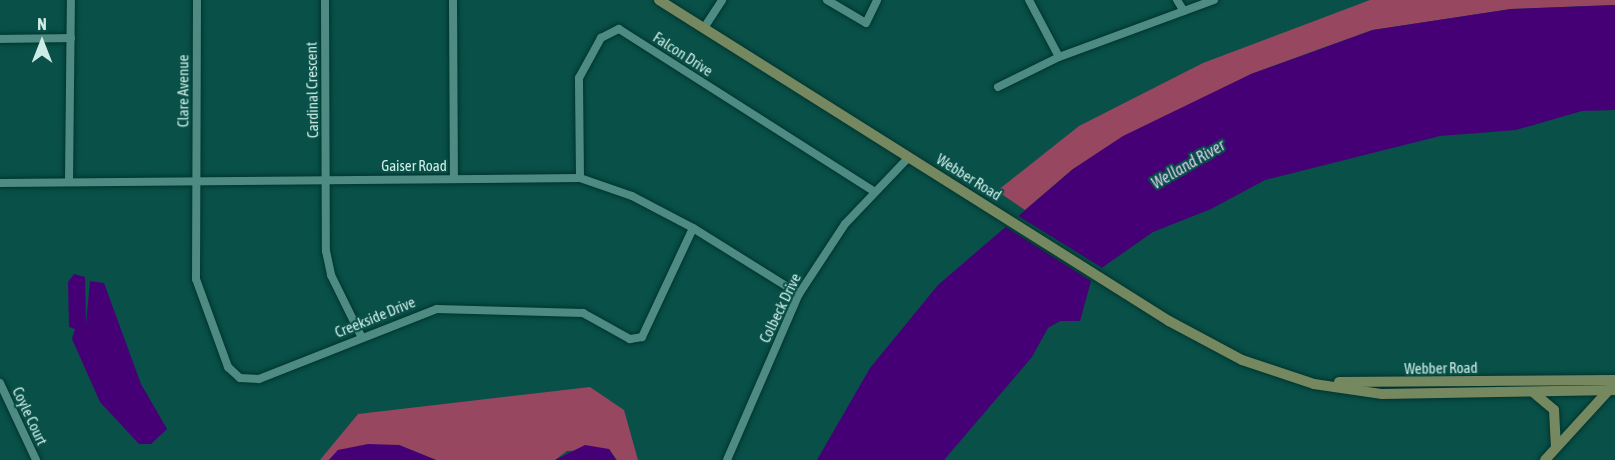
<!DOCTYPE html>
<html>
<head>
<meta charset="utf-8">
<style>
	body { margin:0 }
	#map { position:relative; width:1615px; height:460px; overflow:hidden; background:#085048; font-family:"Asap Condensed",sans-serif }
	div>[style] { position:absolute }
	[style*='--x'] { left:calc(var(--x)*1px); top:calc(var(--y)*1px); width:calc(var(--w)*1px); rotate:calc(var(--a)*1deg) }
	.green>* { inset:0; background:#97475f }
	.water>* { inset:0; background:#460076 }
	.pier>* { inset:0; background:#085048 }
	.roads { filter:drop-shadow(0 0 2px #00342e) drop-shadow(0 0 2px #00342e) }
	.minor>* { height:8px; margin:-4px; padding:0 4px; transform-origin:4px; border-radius:4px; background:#4e8c83 }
	.secondary>* { height:10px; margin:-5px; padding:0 5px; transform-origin:5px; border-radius:5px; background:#768860 }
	span { translate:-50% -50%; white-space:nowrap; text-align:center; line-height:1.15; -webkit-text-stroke:4.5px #085048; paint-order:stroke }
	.street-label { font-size:15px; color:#cdece6 }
	.water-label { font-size:16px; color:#dacfeb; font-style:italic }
	.north { position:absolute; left:12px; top:12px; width:60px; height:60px; -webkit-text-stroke:4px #085048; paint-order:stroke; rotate:0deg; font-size:16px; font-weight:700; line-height:24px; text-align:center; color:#cdece6 }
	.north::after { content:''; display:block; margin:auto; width:21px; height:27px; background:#cdece6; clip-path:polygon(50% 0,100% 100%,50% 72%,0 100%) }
</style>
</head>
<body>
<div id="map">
	<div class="green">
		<i style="clip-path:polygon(1370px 0,1615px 0,1615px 5px,1511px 9px,1372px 30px,1251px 74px,1073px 169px,1025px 210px,997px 191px,1079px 126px,1203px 63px)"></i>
		<i style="clip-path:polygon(590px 387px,624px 410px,638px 460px,617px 460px,609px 449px,567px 451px,555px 460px,436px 460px,399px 445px,338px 450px,329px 460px,320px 460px,358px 414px)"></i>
	</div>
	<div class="water">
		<i style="clip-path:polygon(1615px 5px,1615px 110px,1582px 111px,1516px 130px,1440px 136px,1265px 180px,1211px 209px,1153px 232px,1093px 274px,1080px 321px,1060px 321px,1048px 328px,1032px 357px,944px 460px,817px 460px,870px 368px,938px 285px,1073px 169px,1123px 136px,1251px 74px,1373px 30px,1511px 9px)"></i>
		<i style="clip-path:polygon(74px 274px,85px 277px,86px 324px,90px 281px,104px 283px,141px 384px,167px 429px,151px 444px,139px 444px,100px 402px,72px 339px,75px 329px,69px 327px,68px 282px)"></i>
		<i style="clip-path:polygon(368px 444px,399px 445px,436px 460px,329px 460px,338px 450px)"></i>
		<i style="clip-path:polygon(585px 445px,609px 449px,616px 460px,555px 460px)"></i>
	</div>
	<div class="pier">
		<i style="clip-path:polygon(1015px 214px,1104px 269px,1093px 282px,1003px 225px)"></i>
	</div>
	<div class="roads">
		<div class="minor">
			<i style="--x:197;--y:0;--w:279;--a:90.2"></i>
			<i style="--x:196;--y:279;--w:94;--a:70"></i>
			<i style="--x:228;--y:367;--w:16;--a:43"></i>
			<i style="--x:240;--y:378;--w:19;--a:3"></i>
			<i style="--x:259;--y:379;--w:191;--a:-21.5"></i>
			<i style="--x:437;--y:309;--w:146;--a:1.6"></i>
			<i style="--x:583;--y:313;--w:54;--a:29"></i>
			<i style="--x:630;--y:339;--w:12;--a:-9"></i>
			<i style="--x:642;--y:337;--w:120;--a:-64.9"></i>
			<i style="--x:325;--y:0;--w:251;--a:89.8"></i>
			<i style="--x:326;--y:251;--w:25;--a:78"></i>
			<i style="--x:331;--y:275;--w:70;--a:63.8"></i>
			<i style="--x:453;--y:0;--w:179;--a:89.7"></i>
			<i style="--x:827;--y:0;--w:45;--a:30.5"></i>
			<i style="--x:866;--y:23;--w:25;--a:-64"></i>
			<i style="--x:1029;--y:0;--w:64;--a:62.2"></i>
			<i style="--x:1177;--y:0;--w:13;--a:58"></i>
			<i style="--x:704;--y:28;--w:33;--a:-57"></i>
			<i style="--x:0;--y:39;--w:71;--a:-0.8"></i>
			<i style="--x:998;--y:87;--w:68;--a:-26.2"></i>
			<i style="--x:1059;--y:57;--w:165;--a:-20.2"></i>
			<i style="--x:580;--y:178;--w:100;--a:-90.6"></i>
			<i style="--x:579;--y:78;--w:46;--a:-61.2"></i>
			<i style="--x:601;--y:38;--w:20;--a:-27"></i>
			<i style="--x:619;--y:29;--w:301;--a:32.5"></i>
			<i style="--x:69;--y:182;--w:182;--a:-89.4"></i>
			<i style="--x:0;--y:183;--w:580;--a:-0.49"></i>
			<i style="--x:580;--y:178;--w:55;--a:19.1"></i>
			<i style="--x:632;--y:196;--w:69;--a:27.7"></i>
			<i style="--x:693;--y:228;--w:125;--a:31.9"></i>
			<i style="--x:0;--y:383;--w:85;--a:64.9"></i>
			<i style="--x:727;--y:460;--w:181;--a:-66.6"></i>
			<i style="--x:799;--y:294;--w:84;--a:-56.7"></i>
			<i style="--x:845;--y:224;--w:93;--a:-46.3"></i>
		</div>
		<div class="secondary">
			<i style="--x:659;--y:0;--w:603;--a:32.19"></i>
			<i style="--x:1169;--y:321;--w:83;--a:28.1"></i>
			<i style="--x:1242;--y:360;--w:76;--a:18.4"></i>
			<i style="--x:1314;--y:384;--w:69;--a:8.4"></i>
			<i style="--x:1382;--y:394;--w:233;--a:-1"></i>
			<i style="--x:1339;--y:382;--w:276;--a:-0.4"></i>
			<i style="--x:1534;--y:393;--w:26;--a:40"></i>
			<i style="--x:1554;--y:410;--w:35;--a:87"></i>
			<i style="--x:1545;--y:460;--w:95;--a:-47.6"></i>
		</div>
	</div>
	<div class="street-label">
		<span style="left:683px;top:54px;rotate:33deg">Falcon Drive</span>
		<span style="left:312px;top:90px;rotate:-91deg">Cardinal Crescent</span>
		<span style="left:183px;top:91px;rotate:-90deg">Clare Avenue</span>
		<span style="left:414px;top:166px">Gaiser Road</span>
		<span style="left:969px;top:177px;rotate:32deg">Webber Road</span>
		<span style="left:780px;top:308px;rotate:-64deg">Colbeck Drive</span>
		<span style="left:375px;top:317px;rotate:-22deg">Creekside Drive</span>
		<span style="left:1441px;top:368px;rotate:-1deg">Webber Road</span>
		<span style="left:30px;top:416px;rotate:65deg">Coyle Court</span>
	</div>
	<div class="water-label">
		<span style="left:1188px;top:164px;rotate:-30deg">Welland River</span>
	</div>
	<div class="north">N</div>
</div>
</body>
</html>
